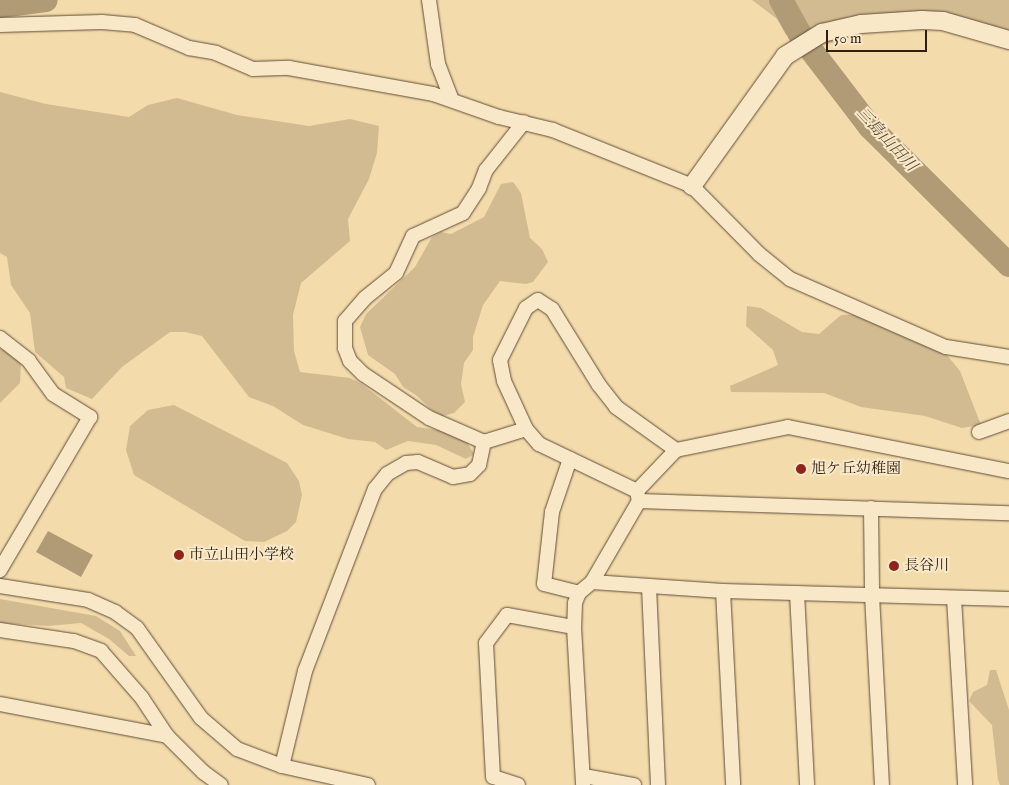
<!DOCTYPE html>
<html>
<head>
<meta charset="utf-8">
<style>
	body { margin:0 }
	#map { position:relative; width:1009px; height:785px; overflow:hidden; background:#f4dbab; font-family:"IM FELL English","Noto Serif JP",serif }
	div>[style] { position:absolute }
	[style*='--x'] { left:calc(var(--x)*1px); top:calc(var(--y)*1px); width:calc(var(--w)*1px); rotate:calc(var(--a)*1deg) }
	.green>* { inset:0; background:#d3bb91 }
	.water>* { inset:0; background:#b19b77 }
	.river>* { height:24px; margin:-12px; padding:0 12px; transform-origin:12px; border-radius:12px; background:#b19b77 }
	.roads { filter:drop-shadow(0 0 1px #604d38) drop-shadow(0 0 1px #604d38) }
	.minor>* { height:14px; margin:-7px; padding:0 7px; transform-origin:7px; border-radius:7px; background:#f8e8c8 }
	.tertiary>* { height:18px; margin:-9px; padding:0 9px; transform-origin:9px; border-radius:9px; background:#f8e8c8 }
	.dots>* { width:14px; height:14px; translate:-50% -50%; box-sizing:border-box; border:2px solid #f8e8c8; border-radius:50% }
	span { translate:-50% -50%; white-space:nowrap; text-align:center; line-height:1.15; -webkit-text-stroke:4px #f8e8c8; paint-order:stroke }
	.poi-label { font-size:15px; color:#2f1e12 }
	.left { translate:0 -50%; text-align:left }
	.water-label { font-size:16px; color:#5c4a35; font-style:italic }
	.scale { position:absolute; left:826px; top:30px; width:101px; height:22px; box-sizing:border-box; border:2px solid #2f1e12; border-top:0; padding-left:6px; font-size:15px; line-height:18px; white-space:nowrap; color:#2f1e12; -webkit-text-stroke:4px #f8e8c8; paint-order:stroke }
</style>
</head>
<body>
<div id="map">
	<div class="green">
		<i style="clip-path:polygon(752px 0,1009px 0,1009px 50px,958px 31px,891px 26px,820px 46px,807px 33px,786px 35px,777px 19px)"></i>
		<i style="clip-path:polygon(0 92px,46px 104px,129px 117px,148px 105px,177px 98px,237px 115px,309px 126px,350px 119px,379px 126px,377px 153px,369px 179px,348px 219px,350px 241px,301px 283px,293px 315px,294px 351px,300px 372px,350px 378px,362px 384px,417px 427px,446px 431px,467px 442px,474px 454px,466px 459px,436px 445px,408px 441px,386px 450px,375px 442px,348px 439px,303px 425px,273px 406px,249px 397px,202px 336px,185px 332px,170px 332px,122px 367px,92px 399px,66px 388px,64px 377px,35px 352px,30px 313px,11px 285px,7px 257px,0 253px)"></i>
		<i style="clip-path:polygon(513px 182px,521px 193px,530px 238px,542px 249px,548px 262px,533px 282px,526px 284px,500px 281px,483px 305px,473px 337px,473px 350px,464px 363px,461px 384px,465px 402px,454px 413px,439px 417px,416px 395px,403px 387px,395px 374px,368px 355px,360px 327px,366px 314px,415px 267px,432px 237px,441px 232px,451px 234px,484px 217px,501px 184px)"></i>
		<i style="clip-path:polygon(747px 306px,761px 308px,802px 332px,819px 334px,841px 315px,870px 314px,911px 332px,946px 354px,960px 371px,981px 425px,962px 428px,925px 416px,861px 407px,824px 393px,731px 392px,730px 386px,778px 365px,773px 350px,746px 326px)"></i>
		<i style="clip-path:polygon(0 349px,11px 352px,21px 361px,20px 383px,0 403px)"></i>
		<i style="clip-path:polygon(174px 405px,287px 463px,299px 481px,302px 495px,296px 522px,287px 531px,264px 542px,245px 541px,134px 475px,126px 450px,130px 426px,148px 410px)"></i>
		<i style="clip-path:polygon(0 599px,96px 616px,120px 631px,136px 656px,129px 656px,109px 639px,81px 623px,48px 626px,0 623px)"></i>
		<i style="clip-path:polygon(990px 670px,996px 670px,1009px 710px,1009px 785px,1000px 785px,998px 780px,992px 725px,969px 701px,973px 692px,987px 685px)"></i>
	</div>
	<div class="water">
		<i style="clip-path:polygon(48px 531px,93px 555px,81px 577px,36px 552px)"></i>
	</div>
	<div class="river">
		<i style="--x:781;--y:0;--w:43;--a:61.1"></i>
		<i style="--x:802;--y:38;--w:112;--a:52.6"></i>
		<i style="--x:870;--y:127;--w:196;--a:44.8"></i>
		<i style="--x:0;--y:6;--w:46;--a:-7.4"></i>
	</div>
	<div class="roads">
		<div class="minor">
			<i style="--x:429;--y:0;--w:65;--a:82"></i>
			<i style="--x:438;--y:64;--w:36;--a:69"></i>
			<i style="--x:0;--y:25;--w:102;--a:-1.7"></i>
			<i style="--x:102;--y:22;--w:33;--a:5"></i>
			<i style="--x:135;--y:25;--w:59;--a:23.1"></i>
			<i style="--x:189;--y:48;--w:27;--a:10"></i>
			<i style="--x:216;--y:53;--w:40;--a:23.4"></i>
			<i style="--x:253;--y:69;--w:36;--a:-2"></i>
			<i style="--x:289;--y:68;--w:146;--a:10.2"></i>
			<i style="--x:433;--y:94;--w:70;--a:19.2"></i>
			<i style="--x:499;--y:117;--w:56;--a:13.5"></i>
			<i style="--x:553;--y:130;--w:150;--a:21.9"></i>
			<i style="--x:692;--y:186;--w:95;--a:45.4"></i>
			<i style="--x:759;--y:254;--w:40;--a:39"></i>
			<i style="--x:790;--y:279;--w:170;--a:23.6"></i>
			<i style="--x:946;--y:347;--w:64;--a:9"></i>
			<i style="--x:0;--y:338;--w:37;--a:38"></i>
			<i style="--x:29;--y:361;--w:41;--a:54"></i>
			<i style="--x:53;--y:394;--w:44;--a:31.9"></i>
			<i style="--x:90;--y:417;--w:178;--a:120.5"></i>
			<i style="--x:526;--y:429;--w:53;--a:-114.6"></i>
			<i style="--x:504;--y:381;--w:21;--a:-101"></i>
			<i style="--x:500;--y:360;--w:58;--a:-63.4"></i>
			<i style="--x:526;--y:308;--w:14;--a:-34"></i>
			<i style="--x:538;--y:300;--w:17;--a:33"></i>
			<i style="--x:552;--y:309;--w:89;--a:58.3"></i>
			<i style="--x:599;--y:385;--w:28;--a:52"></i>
			<i style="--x:616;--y:407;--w:74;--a:35.6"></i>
			<i style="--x:676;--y:450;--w:57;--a:133.6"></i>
			<i style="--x:637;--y:491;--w:10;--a:79"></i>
			<i style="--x:639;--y:501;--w:94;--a:120.1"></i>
			<i style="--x:592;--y:582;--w:17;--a:140"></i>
			<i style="--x:579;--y:593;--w:11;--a:112"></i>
			<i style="--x:575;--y:603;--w:24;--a:92"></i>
			<i style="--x:574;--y:627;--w:158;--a:86.7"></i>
			<i style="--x:979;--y:432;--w:32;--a:-20"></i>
			<i style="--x:484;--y:442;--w:44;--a:-17.2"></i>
			<i style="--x:526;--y:429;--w:20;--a:49"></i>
			<i style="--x:539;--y:444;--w:109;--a:25.6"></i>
			<i style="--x:676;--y:450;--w:114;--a:-11.6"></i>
			<i style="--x:788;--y:427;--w:225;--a:11.3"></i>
			<i style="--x:570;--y:459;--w:56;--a:108.8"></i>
			<i style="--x:552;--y:512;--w:72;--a:96.3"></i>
			<i style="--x:544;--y:584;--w:36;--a:14"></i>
			<i style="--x:639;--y:501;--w:370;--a:1.9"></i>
			<i style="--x:871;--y:508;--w:87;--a:89.3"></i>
			<i style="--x:872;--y:595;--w:190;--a:87"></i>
			<i style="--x:592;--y:582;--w:131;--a:3.9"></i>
			<i style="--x:723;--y:591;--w:286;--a:1.6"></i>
			<i style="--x:0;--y:586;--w:89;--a:9"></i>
			<i style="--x:88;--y:600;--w:30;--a:24"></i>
			<i style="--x:115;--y:612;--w:27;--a:36"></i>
			<i style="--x:137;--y:628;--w:110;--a:54.6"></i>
			<i style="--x:201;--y:718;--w:48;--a:40.7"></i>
			<i style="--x:237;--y:749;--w:48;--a:20.7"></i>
			<i style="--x:282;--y:766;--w:88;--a:12.5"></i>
			<i style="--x:649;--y:587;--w:198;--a:87.4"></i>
			<i style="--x:723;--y:591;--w:194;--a:87"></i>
			<i style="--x:797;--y:593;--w:192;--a:87"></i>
			<i style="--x:954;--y:598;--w:187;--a:86.6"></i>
			<i style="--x:0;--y:630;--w:75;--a:8.5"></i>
			<i style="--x:74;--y:641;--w:29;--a:20"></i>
			<i style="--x:101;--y:651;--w:62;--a:48.9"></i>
			<i style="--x:142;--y:698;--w:45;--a:56.7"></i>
			<i style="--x:167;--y:736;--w:51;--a:45"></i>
			<i style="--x:203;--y:772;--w:22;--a:36"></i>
			<i style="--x:0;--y:704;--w:170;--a:10.8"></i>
			<i style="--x:282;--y:766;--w:98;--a:-76.4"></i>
			<i style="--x:305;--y:671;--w:195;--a:-69"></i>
			<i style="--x:375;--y:489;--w:19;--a:-51"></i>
			<i style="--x:387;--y:474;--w:22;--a:-30"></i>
			<i style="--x:406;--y:463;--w:12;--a:-5"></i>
			<i style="--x:418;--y:462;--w:38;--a:23"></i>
			<i style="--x:453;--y:477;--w:17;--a:-10"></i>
			<i style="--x:470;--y:474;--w:13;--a:-45"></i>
			<i style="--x:479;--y:465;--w:24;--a:-78"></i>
			<i style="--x:484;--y:442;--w:60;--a:-156.4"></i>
			<i style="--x:429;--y:418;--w:79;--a:-146.3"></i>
			<i style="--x:363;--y:374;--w:18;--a:-135"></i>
			<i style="--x:350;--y:361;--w:14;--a:-111"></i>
			<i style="--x:345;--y:348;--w:27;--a:-90"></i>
			<i style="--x:345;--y:321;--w:30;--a:-49"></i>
			<i style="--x:365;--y:298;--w:40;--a:-39"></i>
			<i style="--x:396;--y:273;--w:41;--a:-65.3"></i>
			<i style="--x:413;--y:236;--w:55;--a:-24.7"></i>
			<i style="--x:463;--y:213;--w:30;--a:-57"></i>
			<i style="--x:479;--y:188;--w:19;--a:-69"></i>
			<i style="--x:486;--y:170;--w:61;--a:-51.6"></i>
			<i style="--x:584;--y:776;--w:51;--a:10.2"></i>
			<i style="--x:518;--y:785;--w:26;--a:-162"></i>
			<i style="--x:493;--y:777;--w:134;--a:-93"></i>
			<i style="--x:486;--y:643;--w:35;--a:-53"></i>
			<i style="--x:507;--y:615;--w:68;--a:10.2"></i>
		</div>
		<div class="tertiary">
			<i style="--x:692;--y:186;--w:160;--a:-54.4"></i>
			<i style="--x:785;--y:56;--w:44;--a:-31.9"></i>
			<i style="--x:822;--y:33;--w:40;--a:-13"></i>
			<i style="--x:861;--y:24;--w:61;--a:-3.8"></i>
			<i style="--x:922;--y:20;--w:21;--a:3"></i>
			<i style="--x:943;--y:21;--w:69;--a:16.1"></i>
		</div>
	</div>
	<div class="dots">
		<i style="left:801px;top:469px;background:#8f2418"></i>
		<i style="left:179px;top:555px;background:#8f2418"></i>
		<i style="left:894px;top:566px;background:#8f2418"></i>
	</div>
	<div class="poi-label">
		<span class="left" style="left:811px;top:469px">旭ケ丘幼稚園</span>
		<span class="left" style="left:189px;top:555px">市立山田小学校</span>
		<span class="left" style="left:904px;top:566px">長谷川</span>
	</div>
	<div class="water-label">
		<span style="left:886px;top:140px;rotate:47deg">三島山田川</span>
	</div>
	<div class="scale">50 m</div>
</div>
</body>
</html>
